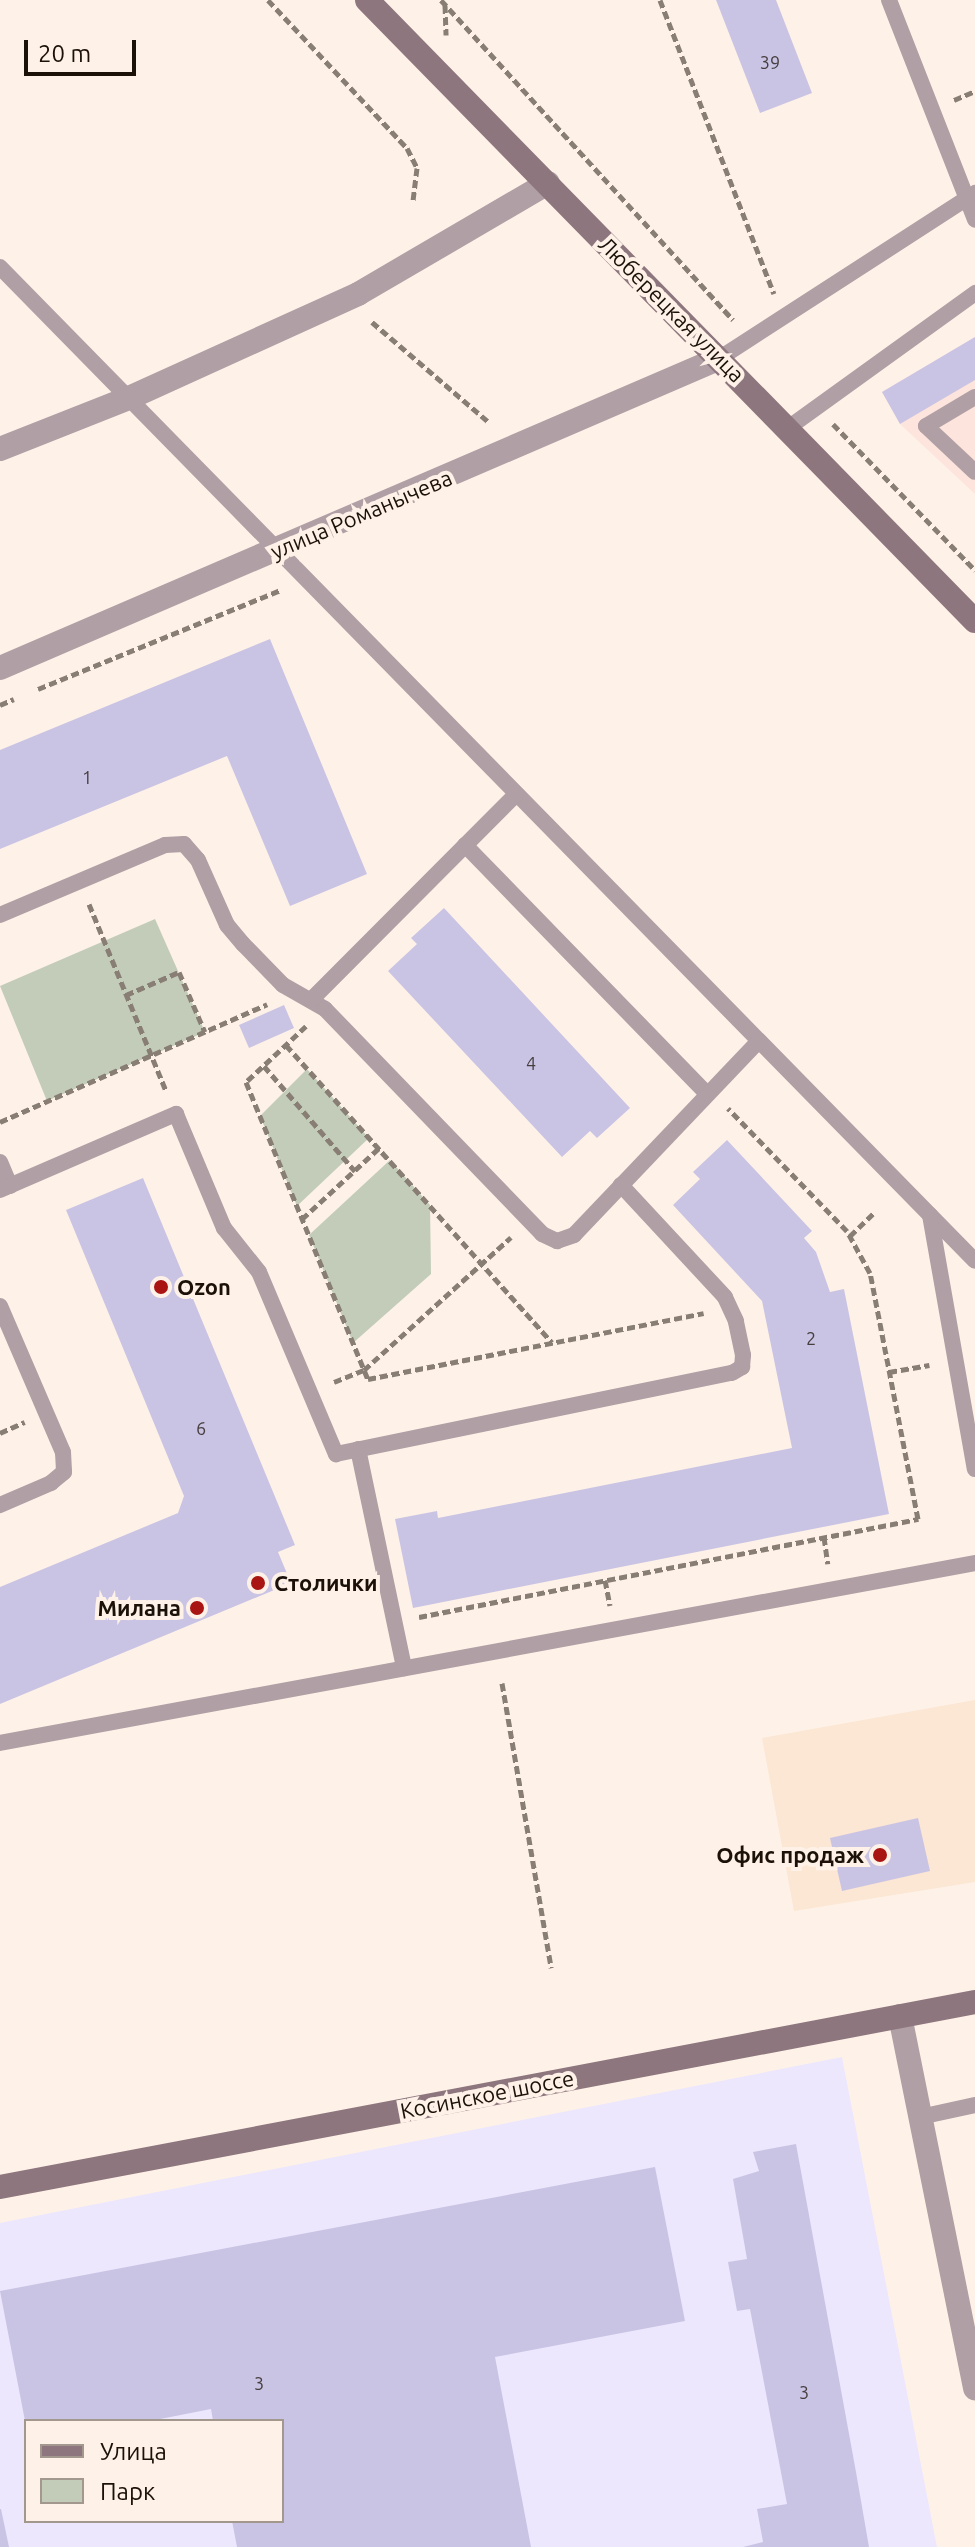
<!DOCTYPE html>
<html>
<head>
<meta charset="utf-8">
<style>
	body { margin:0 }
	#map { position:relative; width:975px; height:2547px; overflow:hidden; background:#fef2e8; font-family:Ubuntu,sans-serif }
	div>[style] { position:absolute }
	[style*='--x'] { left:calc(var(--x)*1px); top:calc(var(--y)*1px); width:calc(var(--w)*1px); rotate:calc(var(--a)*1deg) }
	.built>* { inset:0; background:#fce6d4 }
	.industrial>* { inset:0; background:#fde4dc }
	.education>* { inset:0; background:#ece7fd }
	.green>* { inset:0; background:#c2ccb9 }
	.building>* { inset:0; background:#cac4e4 }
	.path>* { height:5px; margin-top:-2.5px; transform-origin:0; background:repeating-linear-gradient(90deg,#897e74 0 8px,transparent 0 12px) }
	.service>* { height:16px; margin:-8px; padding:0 8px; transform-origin:8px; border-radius:8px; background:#b09fa5 }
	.minor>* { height:24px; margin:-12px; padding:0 12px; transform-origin:12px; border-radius:12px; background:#b09fa5 }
	.secondary>* { height:24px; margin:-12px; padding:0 12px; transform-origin:12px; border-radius:12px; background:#8e767f }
	.dots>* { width:22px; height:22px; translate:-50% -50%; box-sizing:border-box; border:4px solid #fef2e8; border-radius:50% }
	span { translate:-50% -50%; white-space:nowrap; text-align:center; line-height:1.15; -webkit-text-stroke:8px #fef2e8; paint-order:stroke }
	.number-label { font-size:18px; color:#473e3f }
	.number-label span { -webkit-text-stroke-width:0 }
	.street-label { font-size:22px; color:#1b1108 }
	.poi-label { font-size:22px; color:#1b1108; font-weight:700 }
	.left { translate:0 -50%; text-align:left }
	.right { translate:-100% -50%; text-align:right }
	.legend { position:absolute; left:24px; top:2419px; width:260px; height:104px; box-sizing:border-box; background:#fef2e8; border:2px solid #a3988e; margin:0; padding:10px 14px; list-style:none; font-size:24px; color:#1b1108 }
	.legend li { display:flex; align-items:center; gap:16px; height:40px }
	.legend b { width:40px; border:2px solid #a3988e }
	.scale { position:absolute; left:24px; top:40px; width:112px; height:36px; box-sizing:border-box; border:4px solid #1b1108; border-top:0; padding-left:10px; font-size:24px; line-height:28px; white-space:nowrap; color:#1b1108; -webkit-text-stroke:6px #fef2e8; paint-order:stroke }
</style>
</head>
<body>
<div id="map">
	<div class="built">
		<i style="clip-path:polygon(975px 1700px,975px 1882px,794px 1911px,762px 1738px)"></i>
	</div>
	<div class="industrial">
		<i style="clip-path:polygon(975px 337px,975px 494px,900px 424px,882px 392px)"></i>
	</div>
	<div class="education">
		<i style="clip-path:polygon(evenodd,842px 2057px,937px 2547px,0 2547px,0 2223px,842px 2057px,26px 2421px,282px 2421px,282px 2521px,26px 2521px,26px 2421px)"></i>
	</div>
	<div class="green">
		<i style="clip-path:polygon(155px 919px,205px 1032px,47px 1101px,0 986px)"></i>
		<i style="clip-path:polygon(307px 1069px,369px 1138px,297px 1206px,260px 1116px)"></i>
		<i style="clip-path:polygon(390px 1160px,430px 1205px,431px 1274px,353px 1343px,309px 1235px)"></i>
	</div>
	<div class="building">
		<i style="clip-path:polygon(716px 0,776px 0,812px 93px,760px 113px)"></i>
		<i style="clip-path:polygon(975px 337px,975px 380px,900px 424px,882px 392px)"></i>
		<i style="clip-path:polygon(270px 639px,367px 874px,290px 906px,227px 756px,0 849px,0 750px)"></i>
		<i style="clip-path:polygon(444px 908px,630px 1108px,597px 1138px,590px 1131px,562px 1157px,388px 971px,417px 944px,411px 938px)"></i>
		<i style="clip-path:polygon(284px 1005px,294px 1028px,249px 1048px,239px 1025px)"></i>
		<i style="clip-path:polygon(727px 1140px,812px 1231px,804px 1238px,816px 1252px,830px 1292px,844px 1289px,889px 1514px,413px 1608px,395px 1519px,437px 1511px,438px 1518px,792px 1448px,762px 1301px,673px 1205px,700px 1179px,693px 1172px)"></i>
		<i style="clip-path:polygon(143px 1178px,295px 1545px,278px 1552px,291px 1583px,0 1704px,0 1587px,178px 1513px,184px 1496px,66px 1210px)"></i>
		<i style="clip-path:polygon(918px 1818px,930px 1871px,842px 1891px,830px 1838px)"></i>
		<i style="clip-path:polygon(796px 2144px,856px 2472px,869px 2547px,743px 2547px,763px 2542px,757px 2509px,787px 2504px,750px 2309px,737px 2311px,728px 2262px,747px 2259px,733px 2179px,759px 2171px,753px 2152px)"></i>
		<i style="clip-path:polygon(655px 2167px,685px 2321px,495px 2357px,531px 2547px,237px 2547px,232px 2521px,282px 2521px,282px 2421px,213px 2421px,211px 2409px,150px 2421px,25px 2421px,0 2291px)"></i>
		<i style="clip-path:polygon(0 2509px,1px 2509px,9px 2547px,0 2547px)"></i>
	</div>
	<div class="path">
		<i style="--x:268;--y:0;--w:203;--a:46.8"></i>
		<i style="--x:407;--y:148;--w:22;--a:63"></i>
		<i style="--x:417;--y:168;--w:34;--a:97"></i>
		<i style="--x:441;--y:0;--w:433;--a:47.6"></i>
		<i style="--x:660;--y:0;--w:315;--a:68.8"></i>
		<i style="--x:445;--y:5;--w:30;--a:88"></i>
		<i style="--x:954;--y:100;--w:23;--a:-23"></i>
		<i style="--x:372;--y:322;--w:155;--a:40.6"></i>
		<i style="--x:833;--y:424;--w:204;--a:45.8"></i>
		<i style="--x:38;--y:689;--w:261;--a:-22.2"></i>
		<i style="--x:0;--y:705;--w:15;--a:-23"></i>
		<i style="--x:89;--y:904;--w:202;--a:67.6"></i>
		<i style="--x:126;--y:995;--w:58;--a:-23.5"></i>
		<i style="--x:179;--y:972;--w:65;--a:66.6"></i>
		<i style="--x:306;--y:1026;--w:82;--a:137"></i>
		<i style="--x:246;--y:1082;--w:321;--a:67.7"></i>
		<i style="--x:368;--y:1379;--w:342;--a:-11.1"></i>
		<i style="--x:286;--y:1045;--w:399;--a:48.2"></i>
		<i style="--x:264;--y:1066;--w:139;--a:49.1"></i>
		<i style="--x:0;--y:1122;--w:292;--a:-23.8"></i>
		<i style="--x:302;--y:1219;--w:105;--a:-42.7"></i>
		<i style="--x:850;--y:1236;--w:33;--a:-44"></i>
		<i style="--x:889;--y:1372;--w:41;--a:-9.9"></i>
		<i style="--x:334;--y:1382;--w:32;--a:-22"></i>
		<i style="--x:364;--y:1370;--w:198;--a:-42.1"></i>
		<i style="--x:0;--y:1433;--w:27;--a:-24"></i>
		<i style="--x:824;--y:1537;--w:27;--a:82"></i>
		<i style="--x:605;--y:1580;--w:26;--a:79"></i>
		<i style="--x:419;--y:1617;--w:509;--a:-11.11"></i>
		<i style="--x:918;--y:1519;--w:251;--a:-101"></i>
		<i style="--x:870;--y:1273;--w:48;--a:-118.7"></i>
		<i style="--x:847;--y:1231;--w:171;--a:-134.1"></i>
		<i style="--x:502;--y:1683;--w:289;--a:80.2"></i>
	</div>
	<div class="service">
		<i style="--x:889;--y:0;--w:236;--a:68.6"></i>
		<i style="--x:0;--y:267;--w:1392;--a:45.55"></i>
		<i style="--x:720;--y:358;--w:304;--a:-32.9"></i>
		<i style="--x:975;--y:397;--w:57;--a:149.4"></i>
		<i style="--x:926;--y:426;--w:67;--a:43.2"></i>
		<i style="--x:788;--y:428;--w:231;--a:-35.8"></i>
		<i style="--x:465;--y:845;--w:347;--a:45.8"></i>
		<i style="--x:0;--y:915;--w:179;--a:-23"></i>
		<i style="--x:165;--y:845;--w:19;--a:-3"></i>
		<i style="--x:184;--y:844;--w:21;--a:49"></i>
		<i style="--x:198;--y:860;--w:71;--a:66"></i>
		<i style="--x:227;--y:925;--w:25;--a:50"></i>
		<i style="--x:243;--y:944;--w:57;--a:45.7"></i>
		<i style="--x:283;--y:985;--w:48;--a:29.7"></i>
		<i style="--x:325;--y:1009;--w:313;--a:46"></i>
		<i style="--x:542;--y:1234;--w:17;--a:25"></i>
		<i style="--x:557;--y:1241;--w:18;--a:-19"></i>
		<i style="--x:574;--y:1235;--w:268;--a:-46.4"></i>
		<i style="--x:312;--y:999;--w:289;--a:-45.1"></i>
		<i style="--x:0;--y:1162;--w:26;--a:67"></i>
		<i style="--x:0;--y:1190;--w:192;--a:-23.4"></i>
		<i style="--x:176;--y:1114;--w:124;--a:67.2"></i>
		<i style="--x:224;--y:1228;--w:56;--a:51.5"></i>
		<i style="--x:259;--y:1272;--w:198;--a:67.1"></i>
		<i style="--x:336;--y:1454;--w:404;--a:-11.6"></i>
		<i style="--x:732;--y:1373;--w:12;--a:-31"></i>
		<i style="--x:742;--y:1367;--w:12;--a:-85"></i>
		<i style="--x:743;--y:1355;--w:35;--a:-102"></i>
		<i style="--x:736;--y:1321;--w:26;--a:-115"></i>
		<i style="--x:725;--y:1297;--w:153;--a:-132.9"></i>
		<i style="--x:930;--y:1215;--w:258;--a:80"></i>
		<i style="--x:0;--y:1306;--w:159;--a:66.7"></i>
		<i style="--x:63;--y:1452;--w:20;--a:87"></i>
		<i style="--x:64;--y:1472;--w:17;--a:140"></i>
		<i style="--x:51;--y:1483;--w:56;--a:156.7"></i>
		<i style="--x:358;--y:1449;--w:224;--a:78.1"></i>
		<i style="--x:0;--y:1743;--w:991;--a:-10.46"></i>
		<i style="--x:920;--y:2117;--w:56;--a:-12.3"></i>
	</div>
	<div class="minor">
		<i style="--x:0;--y:449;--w:139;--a:-21.6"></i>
		<i style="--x:129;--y:398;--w:252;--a:-24.4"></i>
		<i style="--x:358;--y:294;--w:220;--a:-30.3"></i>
		<i style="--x:0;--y:668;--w:784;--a:-23.29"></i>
		<i style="--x:900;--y:2016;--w:380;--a:78.6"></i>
	</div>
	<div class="secondary">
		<i style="--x:367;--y:0;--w:869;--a:45.61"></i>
		<i style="--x:0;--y:2187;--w:992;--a:-10.74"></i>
	</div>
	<div class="dots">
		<i style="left:161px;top:1287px;background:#a81513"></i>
		<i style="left:258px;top:1583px;background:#a81513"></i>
		<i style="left:197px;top:1608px;background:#a81513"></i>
		<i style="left:880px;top:1855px;background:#a81513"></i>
	</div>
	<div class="number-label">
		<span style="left:770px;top:62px">39</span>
		<span style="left:87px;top:777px">1</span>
		<span style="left:531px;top:1063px">4</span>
		<span style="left:811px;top:1338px">2</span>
		<span style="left:201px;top:1428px">6</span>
		<span style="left:259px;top:2383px">3</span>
		<span style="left:804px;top:2392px">3</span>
	</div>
	<div class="street-label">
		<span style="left:672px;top:309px;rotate:45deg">Люберецкая улица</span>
		<span style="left:361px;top:514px;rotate:-23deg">улица Романычева</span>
		<span style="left:487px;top:2094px;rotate:-11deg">Косинское шоссе</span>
	</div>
	<div class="poi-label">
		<span class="left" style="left:177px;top:1287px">Ozon</span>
		<span class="left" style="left:274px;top:1583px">Столички</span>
		<span class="right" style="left:181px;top:1608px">Милана</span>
		<span class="right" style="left:864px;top:1855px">Офис продаж</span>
	</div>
	<ul class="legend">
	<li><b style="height:10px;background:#8e767f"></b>Улица</li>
	<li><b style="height:22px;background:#c2ccb9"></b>Парк</li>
	</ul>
	<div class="scale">20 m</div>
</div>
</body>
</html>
